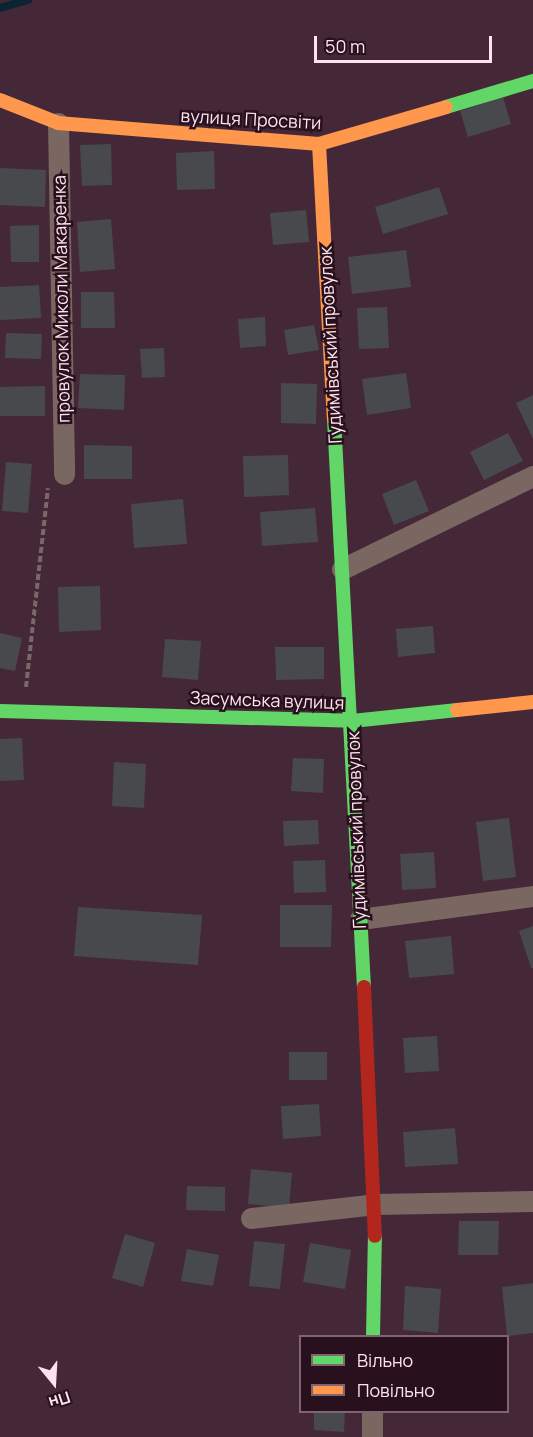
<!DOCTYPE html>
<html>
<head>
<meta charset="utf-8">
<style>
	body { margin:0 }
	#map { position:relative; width:533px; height:1437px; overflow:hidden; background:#442837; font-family:Manrope,sans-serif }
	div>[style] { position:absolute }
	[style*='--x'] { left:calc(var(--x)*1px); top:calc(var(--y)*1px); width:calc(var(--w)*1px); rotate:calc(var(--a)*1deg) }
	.stream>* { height:8px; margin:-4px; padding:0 4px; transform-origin:4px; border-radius:4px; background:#0b2431 }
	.building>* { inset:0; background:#48494c }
	.path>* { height:4px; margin-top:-2px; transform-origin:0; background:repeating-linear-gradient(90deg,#7a6769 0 6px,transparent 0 9px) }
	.street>* { height:21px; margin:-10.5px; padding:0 10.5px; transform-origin:10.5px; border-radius:10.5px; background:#7a6762 }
	.fast>* { height:14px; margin:-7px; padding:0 7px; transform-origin:7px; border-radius:7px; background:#63d668 }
	.slow>* { height:14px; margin:-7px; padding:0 7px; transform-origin:7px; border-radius:7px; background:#ff974d }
	.jam>* { height:14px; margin:-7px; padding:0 7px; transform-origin:7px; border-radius:7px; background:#b3261e }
	span { translate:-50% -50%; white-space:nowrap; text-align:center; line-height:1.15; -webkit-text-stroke:5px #28111d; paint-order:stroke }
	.street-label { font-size:18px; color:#fee2ee }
	.legend { position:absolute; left:299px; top:1335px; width:210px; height:78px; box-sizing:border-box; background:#28111d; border:2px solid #7e6571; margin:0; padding:8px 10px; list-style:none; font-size:18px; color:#fee2ee }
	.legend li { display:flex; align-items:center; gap:12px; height:30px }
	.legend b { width:30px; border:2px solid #7e6571 }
	.north { position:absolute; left:24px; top:1353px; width:60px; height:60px; -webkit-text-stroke:4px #28111d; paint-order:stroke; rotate:162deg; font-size:16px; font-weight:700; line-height:24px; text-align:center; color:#fee2ee }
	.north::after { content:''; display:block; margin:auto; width:21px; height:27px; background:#fee2ee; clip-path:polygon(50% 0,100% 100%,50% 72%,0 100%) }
	.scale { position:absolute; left:314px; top:36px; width:178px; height:27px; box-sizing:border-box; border:3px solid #fee2ee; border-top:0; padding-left:8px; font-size:18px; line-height:21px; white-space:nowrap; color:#fee2ee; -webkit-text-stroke:4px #28111d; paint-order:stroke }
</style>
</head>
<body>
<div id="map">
	<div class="stream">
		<i style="--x:0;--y:8;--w:29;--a:-16"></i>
	</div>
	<div class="building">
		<i style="clip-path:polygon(503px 97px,511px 124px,468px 137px,460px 111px)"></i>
		<i style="clip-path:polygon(111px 144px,112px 185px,82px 186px,80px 145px)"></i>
		<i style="clip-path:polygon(214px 151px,215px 189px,177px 190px,176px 153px)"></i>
		<i style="clip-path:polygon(0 168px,46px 170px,45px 207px,0 205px)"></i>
		<i style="clip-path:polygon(439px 187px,448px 214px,383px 234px,375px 207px)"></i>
		<i style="clip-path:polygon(306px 210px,309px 242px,273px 245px,270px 213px)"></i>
		<i style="clip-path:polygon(111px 219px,115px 269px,80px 272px,77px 222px)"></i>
		<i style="clip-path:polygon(39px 225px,39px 262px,11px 262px,10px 226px)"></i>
		<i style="clip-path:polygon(406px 250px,411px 287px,352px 294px,348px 257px)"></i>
		<i style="clip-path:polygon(39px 285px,41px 318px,0 320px,0 287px)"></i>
		<i style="clip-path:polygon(81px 292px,114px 292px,115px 328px,81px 328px)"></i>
		<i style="clip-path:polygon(387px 307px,389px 348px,359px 349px,357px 308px)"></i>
		<i style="clip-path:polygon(265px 317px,266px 346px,240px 348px,238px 319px)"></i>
		<i style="clip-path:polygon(314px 325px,319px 350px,288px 355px,284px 330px)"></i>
		<i style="clip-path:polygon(6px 333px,42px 334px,41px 359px,5px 358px)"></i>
		<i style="clip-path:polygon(164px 348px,165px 377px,142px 378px,140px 349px)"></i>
		<i style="clip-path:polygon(406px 373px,411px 408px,367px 415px,362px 379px)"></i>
		<i style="clip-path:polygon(80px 374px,125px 375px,124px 410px,78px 408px)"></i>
		<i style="clip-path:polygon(281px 383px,317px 384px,316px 424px,281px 423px)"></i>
		<i style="clip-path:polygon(45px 386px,45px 416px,0 416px,0 387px)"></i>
		<i style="clip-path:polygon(533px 395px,533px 439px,516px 403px)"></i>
		<i style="clip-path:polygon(508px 433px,523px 461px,484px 480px,470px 452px)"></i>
		<i style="clip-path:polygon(84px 445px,132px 446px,132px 479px,84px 479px)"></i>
		<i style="clip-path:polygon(288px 455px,289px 495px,244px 497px,243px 456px)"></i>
		<i style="clip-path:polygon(6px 462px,32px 464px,28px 513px,2px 511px)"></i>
		<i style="clip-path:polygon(416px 480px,429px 511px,394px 525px,382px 494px)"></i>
		<i style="clip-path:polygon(183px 499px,187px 544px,134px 548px,131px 504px)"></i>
		<i style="clip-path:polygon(315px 508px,318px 542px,262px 546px,260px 512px)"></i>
		<i style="clip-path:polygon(100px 586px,101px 630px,59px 632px,58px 587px)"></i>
		<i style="clip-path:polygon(433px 626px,435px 653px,398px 657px,396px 629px)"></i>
		<i style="clip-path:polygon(0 633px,22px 638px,15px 671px,0 668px)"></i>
		<i style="clip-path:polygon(165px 639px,201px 641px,198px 680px,162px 677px)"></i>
		<i style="clip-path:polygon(275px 647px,324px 647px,324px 679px,276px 680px)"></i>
		<i style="clip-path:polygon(22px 738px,24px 780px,0 781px,0 739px)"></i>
		<i style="clip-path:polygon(293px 758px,324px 759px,323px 793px,291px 791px)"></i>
		<i style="clip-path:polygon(114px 762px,146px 764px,144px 808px,112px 806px)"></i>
		<i style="clip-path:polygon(509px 818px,516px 877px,483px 881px,476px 822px)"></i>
		<i style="clip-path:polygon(318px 820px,319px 844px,284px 846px,283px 821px)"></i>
		<i style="clip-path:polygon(434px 852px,436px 888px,402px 890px,400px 854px)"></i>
		<i style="clip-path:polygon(325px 860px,326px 892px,294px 893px,293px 861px)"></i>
		<i style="clip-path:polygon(280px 905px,332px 905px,331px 947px,280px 947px)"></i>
		<i style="clip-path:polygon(78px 907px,202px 915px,198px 965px,74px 956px)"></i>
		<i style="clip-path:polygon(533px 926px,533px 968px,531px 968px,519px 931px)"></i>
		<i style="clip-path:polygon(451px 936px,454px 974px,409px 978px,405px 941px)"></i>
		<i style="clip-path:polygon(437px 1036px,439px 1071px,405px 1073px,403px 1038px)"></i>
		<i style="clip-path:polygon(289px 1052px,327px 1052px,327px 1080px,289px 1080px)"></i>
		<i style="clip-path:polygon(319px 1104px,321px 1136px,283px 1139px,281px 1106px)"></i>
		<i style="clip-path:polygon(455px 1128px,458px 1164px,405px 1167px,403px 1132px)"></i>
		<i style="clip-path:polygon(251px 1169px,292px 1173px,289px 1208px,248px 1204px)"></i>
		<i style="clip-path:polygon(187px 1186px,225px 1187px,225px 1211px,186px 1210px)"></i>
		<i style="clip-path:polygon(459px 1221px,499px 1221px,498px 1255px,458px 1255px)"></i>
		<i style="clip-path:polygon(125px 1234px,155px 1243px,143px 1287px,112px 1278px)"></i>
		<i style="clip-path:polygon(254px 1241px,285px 1244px,280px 1289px,249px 1286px)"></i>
		<i style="clip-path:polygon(310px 1243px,351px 1250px,345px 1289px,303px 1282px)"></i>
		<i style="clip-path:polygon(187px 1249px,219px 1255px,213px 1286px,181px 1281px)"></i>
		<i style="clip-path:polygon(533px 1283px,533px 1333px,507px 1336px,502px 1287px)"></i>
		<i style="clip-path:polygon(405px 1286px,441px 1289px,438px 1333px,403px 1330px)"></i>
		<i style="clip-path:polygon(314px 1412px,345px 1412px,344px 1432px,314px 1430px)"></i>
	</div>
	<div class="path">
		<i style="--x:26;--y:687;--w:200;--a:-83.7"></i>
	</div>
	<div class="street">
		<i style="--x:58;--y:123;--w:351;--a:89"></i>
		<i style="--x:342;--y:569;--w:212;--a:-26"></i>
		<i style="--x:360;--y:919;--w:175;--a:-7.6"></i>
		<i style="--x:251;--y:1218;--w:125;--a:-6.4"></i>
		<i style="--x:375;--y:1204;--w:158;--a:-1.1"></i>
		<i style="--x:372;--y:1437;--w:25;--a:-90"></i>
	</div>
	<div class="fast">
		<i style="--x:446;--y:107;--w:91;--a:-16.6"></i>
		<i style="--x:334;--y:419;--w:569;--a:86.98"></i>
		<i style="--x:0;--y:711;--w:352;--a:1.6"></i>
		<i style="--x:352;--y:721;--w:106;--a:-6"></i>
		<i style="--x:373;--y:1336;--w:100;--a:-88.9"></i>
	</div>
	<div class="slow">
		<i style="--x:0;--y:100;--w:62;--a:21.6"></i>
		<i style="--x:58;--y:123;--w:262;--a:4.6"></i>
		<i style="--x:319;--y:144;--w:132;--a:-16.2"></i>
		<i style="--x:319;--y:144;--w:275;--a:86.9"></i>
		<i style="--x:457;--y:710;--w:76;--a:-6"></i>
	</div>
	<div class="jam">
		<i style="--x:364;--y:987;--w:249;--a:87.5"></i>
	</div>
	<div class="street-label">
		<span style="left:251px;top:119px;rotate:3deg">вулиця Просвіти</span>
		<span style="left:61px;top:299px;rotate:-91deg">провулок Миколи Макаренка</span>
		<span style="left:330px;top:345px;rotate:-93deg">Гудимівський провулок</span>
		<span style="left:267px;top:700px;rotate:2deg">Засумська вулиця</span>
		<span style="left:356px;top:830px;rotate:-92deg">Гудимівський провулок</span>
	</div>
	<ul class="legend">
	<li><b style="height:8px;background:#63d668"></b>Вільно</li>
	<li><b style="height:8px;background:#ff974d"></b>Повільно</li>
	</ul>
	<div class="north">Пн</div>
	<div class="scale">50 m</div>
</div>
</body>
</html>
